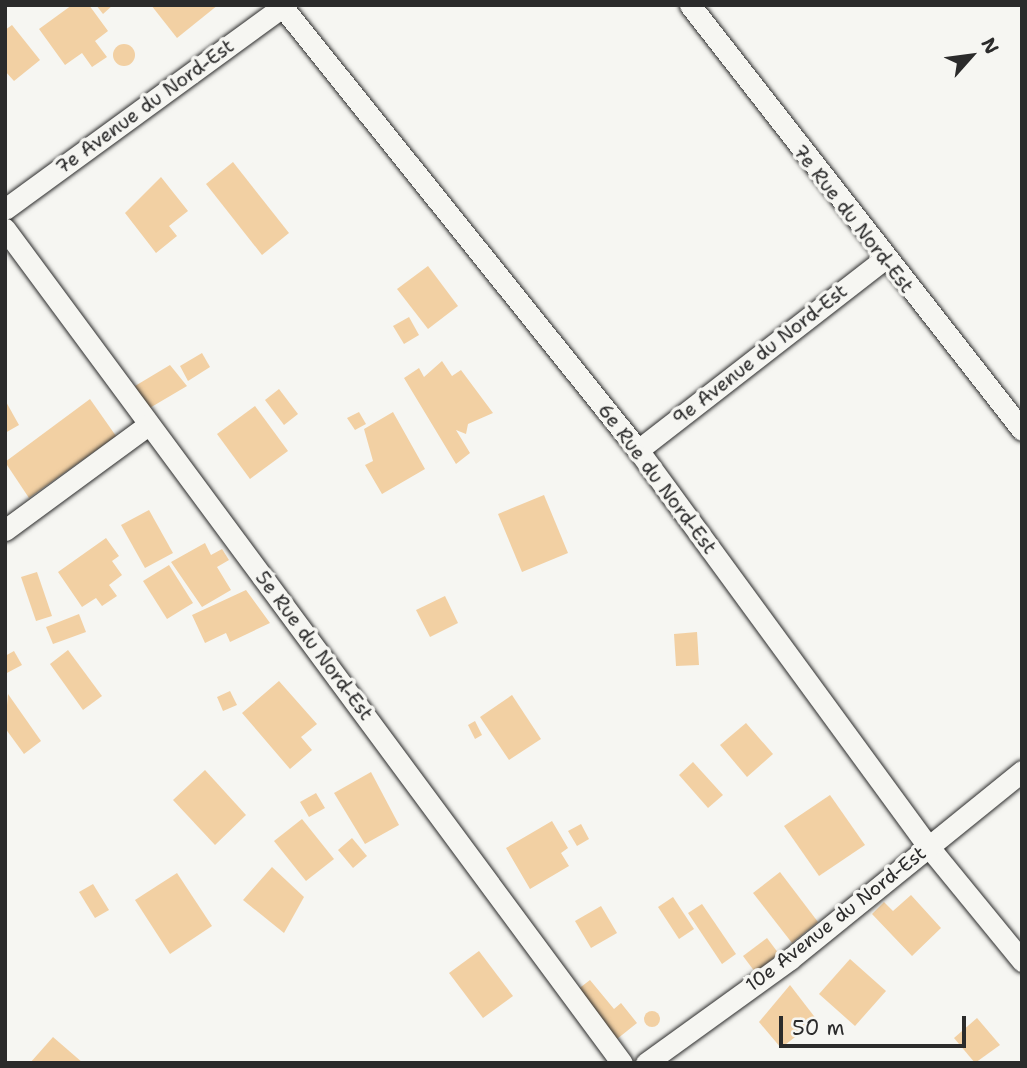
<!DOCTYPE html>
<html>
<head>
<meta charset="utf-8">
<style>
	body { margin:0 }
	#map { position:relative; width:1027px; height:1068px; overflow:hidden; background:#f6f6f2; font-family:"Shantell Sans",sans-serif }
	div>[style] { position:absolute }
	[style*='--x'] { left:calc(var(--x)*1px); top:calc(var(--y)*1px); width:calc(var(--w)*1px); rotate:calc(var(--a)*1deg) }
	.building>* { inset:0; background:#f2d0a3 }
	.round { border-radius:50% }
	.roads { filter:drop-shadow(0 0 2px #2b2b2b) drop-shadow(0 0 2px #2b2b2b) }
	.street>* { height:21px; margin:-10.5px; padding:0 10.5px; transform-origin:10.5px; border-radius:10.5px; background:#f6f6f2 }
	span { translate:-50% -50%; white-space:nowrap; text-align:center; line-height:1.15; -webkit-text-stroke:7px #f6f6f2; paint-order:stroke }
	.street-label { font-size:19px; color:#2b2b2b }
	.frame { position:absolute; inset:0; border:7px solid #2b2b2b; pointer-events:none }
	.north { position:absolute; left:936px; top:21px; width:70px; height:70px; -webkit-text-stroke:5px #f6f6f2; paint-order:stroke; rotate:62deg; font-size:19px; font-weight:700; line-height:28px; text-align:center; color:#2b2b2b }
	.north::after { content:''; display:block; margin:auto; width:24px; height:32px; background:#2b2b2b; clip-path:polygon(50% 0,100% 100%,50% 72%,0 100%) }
	.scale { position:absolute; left:779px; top:1016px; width:187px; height:32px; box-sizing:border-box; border:4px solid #2b2b2b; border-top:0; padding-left:9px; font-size:21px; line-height:24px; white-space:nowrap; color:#2b2b2b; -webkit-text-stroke:5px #f6f6f2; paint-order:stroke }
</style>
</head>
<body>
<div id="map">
	<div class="building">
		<i style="clip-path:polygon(72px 5px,89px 5px,108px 31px,95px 41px,107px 57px,92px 67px,82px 53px,65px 65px,39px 29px)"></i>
		<i style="clip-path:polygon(96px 5px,113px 5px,103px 14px)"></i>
		<i style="clip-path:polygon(151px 5px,218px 5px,177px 38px)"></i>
		<i style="clip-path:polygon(12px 25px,40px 60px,14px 81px,5px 71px,5px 30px)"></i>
		<i class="round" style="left:113px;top:44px;width:22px;height:22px"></i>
		<i style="clip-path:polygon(233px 162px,289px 233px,262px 255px,206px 184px)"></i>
		<i style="clip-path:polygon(161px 177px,188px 211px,169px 226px,177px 236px,156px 253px,125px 213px)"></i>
		<i style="clip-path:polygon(428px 266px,458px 306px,428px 329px,397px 289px)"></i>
		<i style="clip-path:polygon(409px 317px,419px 335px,404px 344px,393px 326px)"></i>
		<i style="clip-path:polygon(202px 353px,210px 367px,188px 381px,180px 366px)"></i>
		<i style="clip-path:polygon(442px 361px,452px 376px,461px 370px,493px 413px,468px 424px,466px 434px,456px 430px,470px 453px,456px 464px,404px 378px,419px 368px,424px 377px)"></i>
		<i style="clip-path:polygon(170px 365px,187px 386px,148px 409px,135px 386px)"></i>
		<i style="clip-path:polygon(279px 389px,298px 414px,284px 425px,265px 400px)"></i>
		<i style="clip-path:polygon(90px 399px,116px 436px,29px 498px,5px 462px)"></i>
		<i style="clip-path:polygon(5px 400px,19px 425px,5px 433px)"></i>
		<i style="clip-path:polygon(255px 406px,288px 451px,250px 479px,217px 434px)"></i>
		<i style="clip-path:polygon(359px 412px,366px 424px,355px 430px,347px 418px)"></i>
		<i style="clip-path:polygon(393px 412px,425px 469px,382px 494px,365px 465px,373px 461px,364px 429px)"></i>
		<i style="clip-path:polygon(544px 495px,568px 553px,522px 572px,498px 514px)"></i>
		<i style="clip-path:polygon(149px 510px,173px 553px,145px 568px,121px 525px)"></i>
		<i style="clip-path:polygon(106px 538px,119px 556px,112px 561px,122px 575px,109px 585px,117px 596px,102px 606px,96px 598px,82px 607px,58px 572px)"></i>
		<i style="clip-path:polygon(205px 543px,211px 555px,222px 549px,229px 560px,217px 567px,231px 590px,202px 607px,171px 562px)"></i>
		<i style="clip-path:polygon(169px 565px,193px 603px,167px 619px,143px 581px)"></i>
		<i style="clip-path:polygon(37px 572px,52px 616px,36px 621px,21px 577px)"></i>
		<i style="clip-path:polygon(246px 590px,270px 623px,230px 642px,226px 633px,205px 643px,192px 615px)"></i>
		<i style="clip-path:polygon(445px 596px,458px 623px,430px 637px,416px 610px)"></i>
		<i style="clip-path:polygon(79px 614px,86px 632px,53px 644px,46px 627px)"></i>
		<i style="clip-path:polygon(697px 632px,699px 665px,676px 666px,674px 634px)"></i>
		<i style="clip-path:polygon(68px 650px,102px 696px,83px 710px,50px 664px)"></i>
		<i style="clip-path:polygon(14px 651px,22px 665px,5px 674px,5px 656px)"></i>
		<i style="clip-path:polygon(279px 681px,317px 724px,301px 737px,312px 750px,290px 769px,242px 713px)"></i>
		<i style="clip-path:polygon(230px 691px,237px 705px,223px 711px,217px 697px)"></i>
		<i style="clip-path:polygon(8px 694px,41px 741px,24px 754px,5px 728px)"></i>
		<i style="clip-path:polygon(512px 695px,541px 739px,509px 760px,480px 717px)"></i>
		<i style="clip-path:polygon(475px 721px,482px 735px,475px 739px,468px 725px)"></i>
		<i style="clip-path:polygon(746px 723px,773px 754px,747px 777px,720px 745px)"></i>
		<i style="clip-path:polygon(693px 762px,723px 795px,708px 808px,679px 775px)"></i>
		<i style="clip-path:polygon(205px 770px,246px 815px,215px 845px,173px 800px)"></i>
		<i style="clip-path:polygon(371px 772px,399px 825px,365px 844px,334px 793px)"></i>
		<i style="clip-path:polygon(316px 793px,325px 808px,309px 817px,300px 802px)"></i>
		<i style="clip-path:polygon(830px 795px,865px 845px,819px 876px,784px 826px)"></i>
		<i style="clip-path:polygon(302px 819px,334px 859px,306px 881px,274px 841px)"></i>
		<i style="clip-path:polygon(552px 821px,568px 848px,561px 853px,569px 866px,530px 889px,506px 848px)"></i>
		<i style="clip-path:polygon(581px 824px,589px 839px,577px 846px,568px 831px)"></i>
		<i style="clip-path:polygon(352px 838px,367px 856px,353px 868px,338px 850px)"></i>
		<i style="clip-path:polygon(272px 867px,304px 897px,284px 933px,243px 900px)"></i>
		<i style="clip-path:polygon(780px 872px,818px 922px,792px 943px,753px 893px)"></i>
		<i style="clip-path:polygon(177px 873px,212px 926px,170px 954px,135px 900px)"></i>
		<i style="clip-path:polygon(93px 884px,109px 910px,95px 918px,79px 892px)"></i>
		<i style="clip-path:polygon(911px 895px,941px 928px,912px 956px,872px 914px,884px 902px,893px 911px)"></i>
		<i style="clip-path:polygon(673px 897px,694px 929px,679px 939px,658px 907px)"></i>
		<i style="clip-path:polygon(702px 904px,736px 954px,722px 964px,688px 913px)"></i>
		<i style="clip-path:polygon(601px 906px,617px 933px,591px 948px,575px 921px)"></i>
		<i style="clip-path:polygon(767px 938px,779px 954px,755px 972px,743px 956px)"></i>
		<i style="clip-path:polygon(479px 951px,513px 996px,483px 1018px,449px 973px)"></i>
		<i style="clip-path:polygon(850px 959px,886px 991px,855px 1026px,819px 994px)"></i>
		<i style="clip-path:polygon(590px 980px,614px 1009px,621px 1003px,637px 1023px,617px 1039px,577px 990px)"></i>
		<i style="clip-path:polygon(790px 985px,817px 1020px,781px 1048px,759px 1022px)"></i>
		<i class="round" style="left:644px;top:1011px;width:16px;height:16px"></i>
		<i style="clip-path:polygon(977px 1018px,1000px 1045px,975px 1063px,954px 1038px)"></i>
		<i style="clip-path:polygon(53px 1037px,83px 1063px,30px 1063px)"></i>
	</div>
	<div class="roads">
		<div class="street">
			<i style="--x:281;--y:5;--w:571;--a:51.26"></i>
			<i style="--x:638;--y:450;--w:491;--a:53.8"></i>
			<i style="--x:928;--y:846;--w:149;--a:50.7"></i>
			<i style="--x:690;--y:5;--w:539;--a:52"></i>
			<i style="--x:5;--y:209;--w:346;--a:-36.1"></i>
			<i style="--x:5;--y:229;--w:1037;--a:53.51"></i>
			<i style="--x:638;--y:450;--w:310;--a:-37.8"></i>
			<i style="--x:5;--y:530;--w:177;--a:-36.3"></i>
			<i style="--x:646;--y:1063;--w:178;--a:-35.8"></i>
			<i style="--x:790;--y:959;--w:299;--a:-39"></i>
		</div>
	</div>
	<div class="street-label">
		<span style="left:145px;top:107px;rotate:-36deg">7e Avenue du Nord-Est</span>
		<span style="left:853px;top:219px;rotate:52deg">7e Rue du Nord-Est</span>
		<span style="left:760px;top:355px;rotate:-38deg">9e Avenue du Nord-Est</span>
		<span style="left:657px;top:479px;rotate:53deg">6e Rue du Nord-Est</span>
		<span style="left:314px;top:646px;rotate:53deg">5e Rue du Nord-Est</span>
		<span style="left:836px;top:919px;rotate:-38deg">10e Avenue du Nord-Est</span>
	</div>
	<div class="frame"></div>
	<div class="north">N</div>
	<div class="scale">50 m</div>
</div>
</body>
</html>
